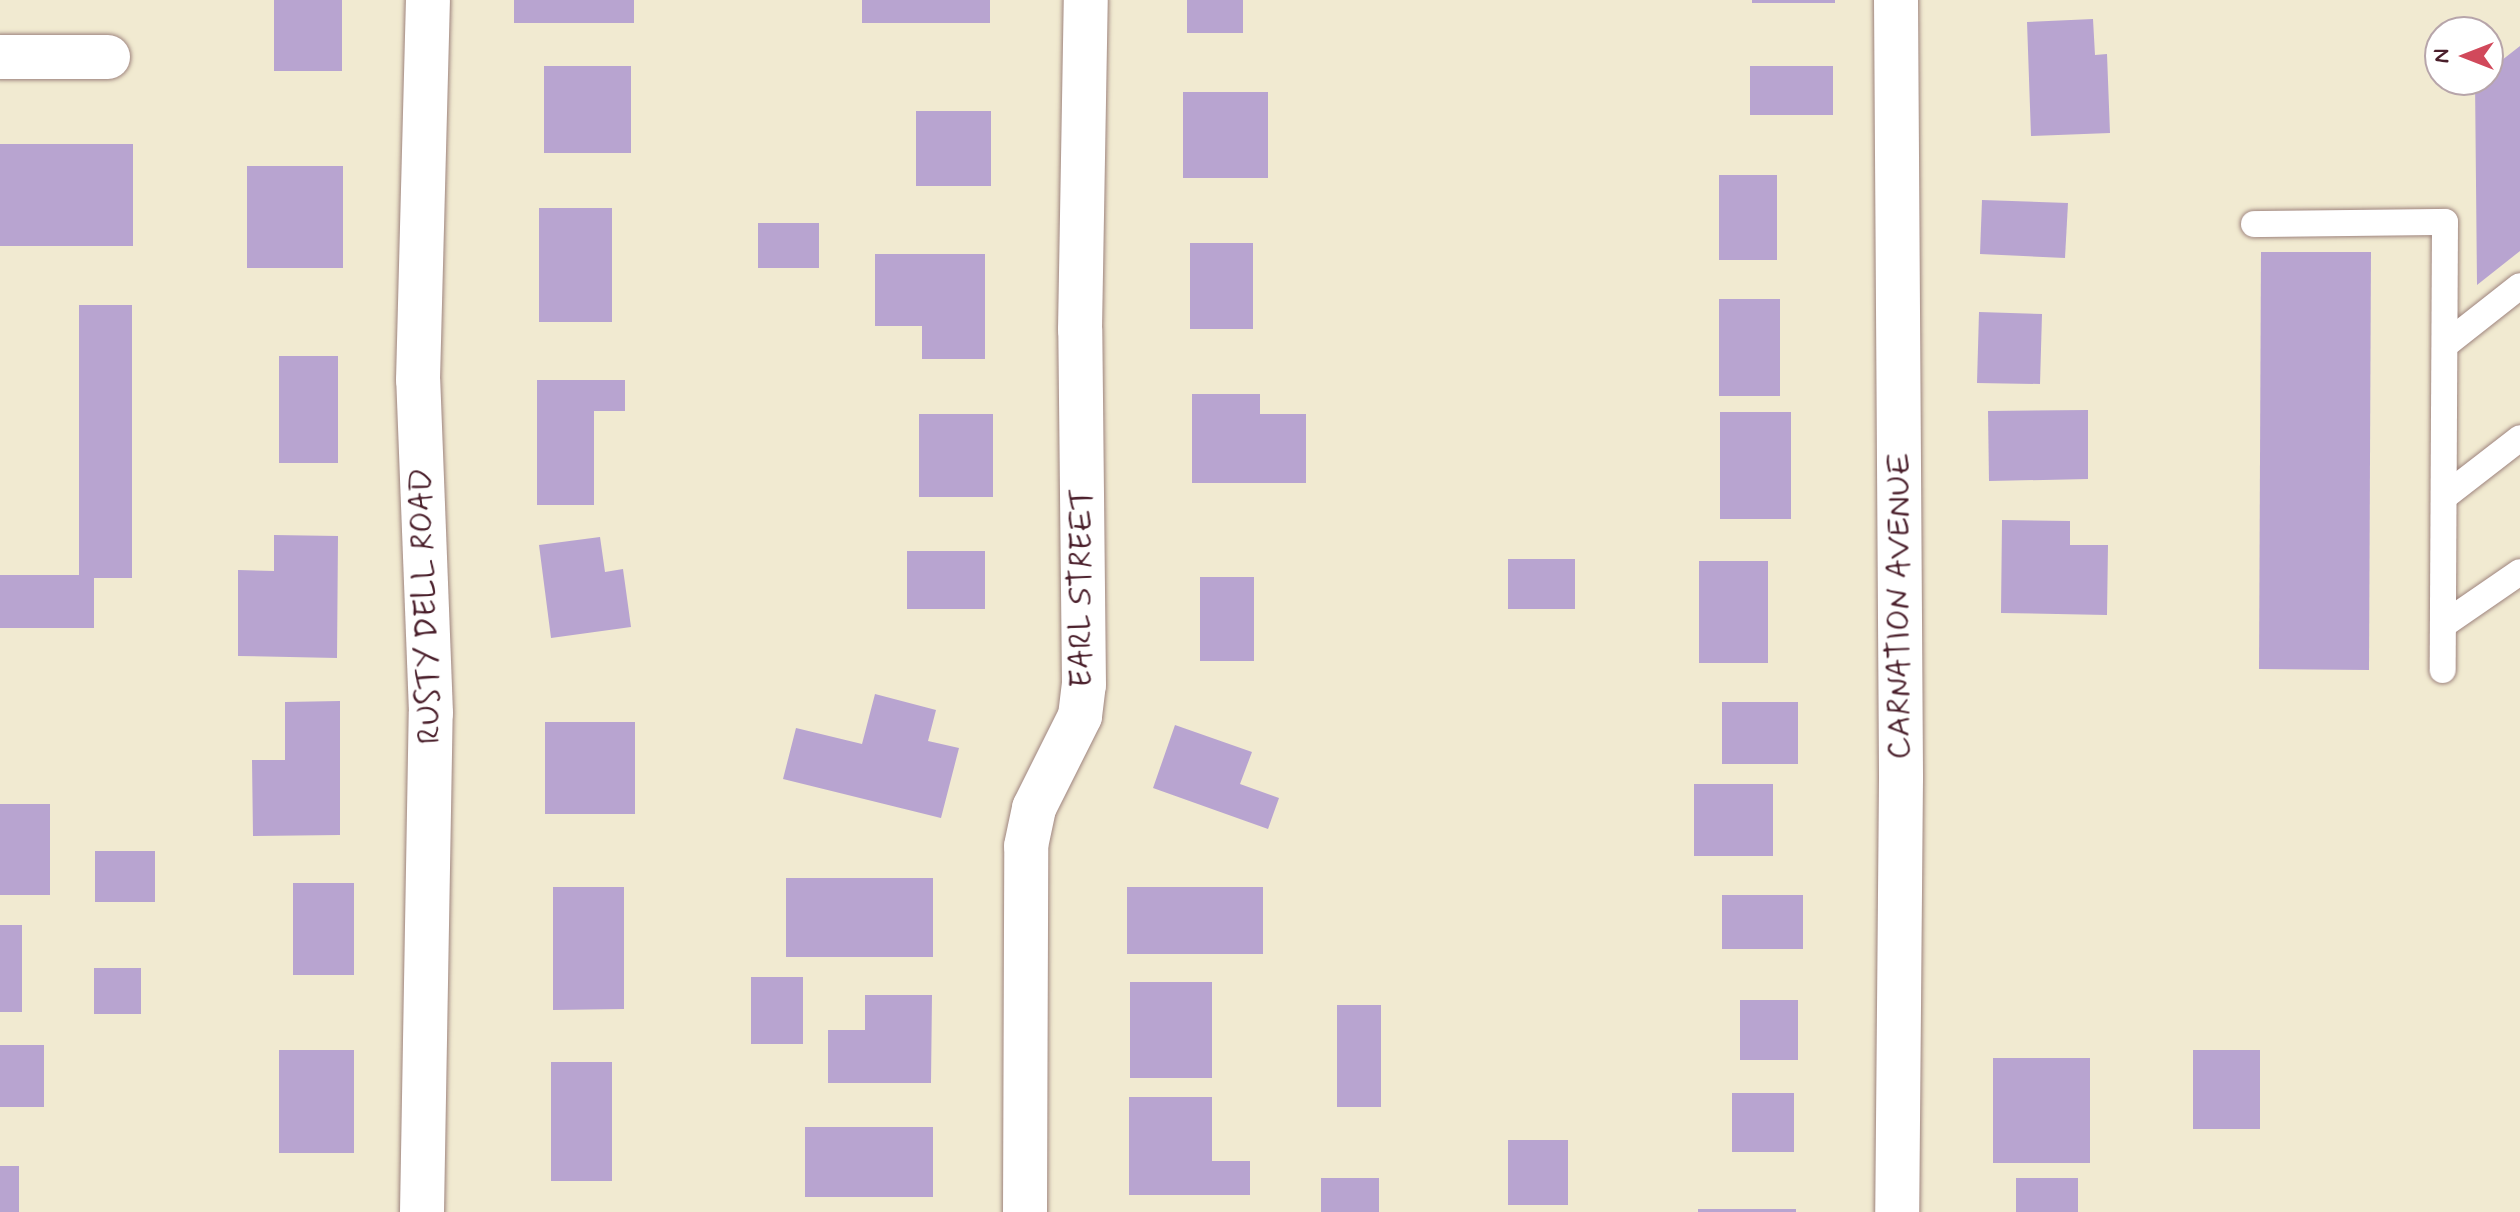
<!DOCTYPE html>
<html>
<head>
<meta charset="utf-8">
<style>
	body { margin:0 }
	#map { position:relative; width:2520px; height:1212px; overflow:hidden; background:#f1ead1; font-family:Mynerve,sans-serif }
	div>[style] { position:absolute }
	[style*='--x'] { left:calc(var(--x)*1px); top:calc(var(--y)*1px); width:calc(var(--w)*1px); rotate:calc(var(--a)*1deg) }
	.building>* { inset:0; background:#b8a4d0 }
	.roads { filter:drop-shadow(0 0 2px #9e847e) drop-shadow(0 0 2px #9e847e) }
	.service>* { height:26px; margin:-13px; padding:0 13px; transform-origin:13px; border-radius:13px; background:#fff }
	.minor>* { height:44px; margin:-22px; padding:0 22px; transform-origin:22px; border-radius:22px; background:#fff }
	span { translate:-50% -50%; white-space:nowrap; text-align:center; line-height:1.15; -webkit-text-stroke:6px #fff; paint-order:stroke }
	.street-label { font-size:32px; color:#4a1f2b }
	.north { position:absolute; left:2424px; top:16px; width:80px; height:80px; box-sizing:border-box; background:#fff; border:2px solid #b7a5aa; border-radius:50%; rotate:270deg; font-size:22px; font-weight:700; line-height:32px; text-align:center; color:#4a1f2b }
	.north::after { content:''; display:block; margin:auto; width:28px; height:36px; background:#d1495b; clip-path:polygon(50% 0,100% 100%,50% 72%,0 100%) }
</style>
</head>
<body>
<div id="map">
	<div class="building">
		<i style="clip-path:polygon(274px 0,342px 0,342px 71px,274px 71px)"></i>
		<i style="clip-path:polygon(514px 0,634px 0,634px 23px,514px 23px)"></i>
		<i style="clip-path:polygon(862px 0,990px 0,990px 23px,862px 23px)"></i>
		<i style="clip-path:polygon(1187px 0,1243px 0,1243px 33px,1187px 33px)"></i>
		<i style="clip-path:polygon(1752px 0,1835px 0,1835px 3px,1752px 3px)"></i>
		<i style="clip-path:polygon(2093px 19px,2095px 55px,2107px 54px,2110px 133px,2031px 136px,2027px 22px)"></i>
		<i style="clip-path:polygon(2520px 46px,2520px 251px,2477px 285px,2475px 81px,2488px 80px,2488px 71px)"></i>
		<i style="clip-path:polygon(544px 66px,631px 66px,631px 153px,544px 153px)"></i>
		<i style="clip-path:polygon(1750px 66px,1833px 66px,1833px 115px,1750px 115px)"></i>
		<i style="clip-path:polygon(1183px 92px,1268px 92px,1268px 178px,1183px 178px)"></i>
		<i style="clip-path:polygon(916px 111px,991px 111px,991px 186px,916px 186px)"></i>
		<i style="clip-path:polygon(0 144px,133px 144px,133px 246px,0 246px)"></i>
		<i style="clip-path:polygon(247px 166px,343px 166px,343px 268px,247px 268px)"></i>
		<i style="clip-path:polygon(1719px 175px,1777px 175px,1777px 260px,1719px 260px)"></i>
		<i style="clip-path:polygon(1982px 200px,2068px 203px,2065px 258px,1980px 254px)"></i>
		<i style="clip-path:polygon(539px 208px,612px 208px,612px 322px,539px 322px)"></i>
		<i style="clip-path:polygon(758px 223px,819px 223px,819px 268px,758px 268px)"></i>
		<i style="clip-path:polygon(1190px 243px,1253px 243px,1253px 329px,1190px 329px)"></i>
		<i style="clip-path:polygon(2261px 252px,2371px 252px,2369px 670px,2259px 669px)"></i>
		<i style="clip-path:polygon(875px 254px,985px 254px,985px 359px,922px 359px,922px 326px,875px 326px)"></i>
		<i style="clip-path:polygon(1719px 299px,1780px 299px,1780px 396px,1719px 396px)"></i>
		<i style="clip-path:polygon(79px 305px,132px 305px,132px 578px,94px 578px,94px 628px,0 628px,0 575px,79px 575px)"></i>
		<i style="clip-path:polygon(1979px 312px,2042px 314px,2040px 384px,1977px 383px)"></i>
		<i style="clip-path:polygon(279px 356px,338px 356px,338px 463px,279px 463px)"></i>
		<i style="clip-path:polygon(537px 380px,625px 380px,625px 411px,594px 411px,594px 505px,537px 505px)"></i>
		<i style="clip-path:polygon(1192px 394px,1260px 394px,1260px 414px,1306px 414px,1306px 483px,1192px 483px)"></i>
		<i style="clip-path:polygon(2088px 410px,2088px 479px,1989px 481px,1988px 411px)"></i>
		<i style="clip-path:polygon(1720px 412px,1791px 412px,1791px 519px,1720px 519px)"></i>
		<i style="clip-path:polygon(919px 414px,993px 414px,993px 497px,919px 497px)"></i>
		<i style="clip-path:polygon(2002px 520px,2070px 521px,2070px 545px,2108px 545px,2107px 615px,2001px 613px)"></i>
		<i style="clip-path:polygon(274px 535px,338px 536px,337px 658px,238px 656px,238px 570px,274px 571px)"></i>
		<i style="clip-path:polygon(600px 537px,605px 572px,623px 569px,631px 627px,551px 638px,539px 545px)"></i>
		<i style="clip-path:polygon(907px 551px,985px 551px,985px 609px,907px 609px)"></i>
		<i style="clip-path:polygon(1508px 559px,1575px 559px,1575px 609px,1508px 609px)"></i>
		<i style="clip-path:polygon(1699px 561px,1768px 561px,1768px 663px,1699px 663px)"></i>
		<i style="clip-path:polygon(1200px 577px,1254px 577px,1254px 661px,1200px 661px)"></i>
		<i style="clip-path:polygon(875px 694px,936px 710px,928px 741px,959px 748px,941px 818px,783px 779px,796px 728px,862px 744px)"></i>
		<i style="clip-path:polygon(340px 701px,340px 835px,253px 836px,252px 760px,285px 760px,285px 702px)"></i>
		<i style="clip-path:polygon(1722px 702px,1798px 702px,1798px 764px,1722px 764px)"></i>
		<i style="clip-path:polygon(545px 722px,635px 722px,635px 814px,545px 814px)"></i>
		<i style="clip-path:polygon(1175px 725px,1252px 752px,1240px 784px,1279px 798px,1268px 829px,1153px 788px)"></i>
		<i style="clip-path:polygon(1694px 784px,1773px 784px,1773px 856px,1694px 856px)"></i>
		<i style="clip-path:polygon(0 804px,50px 804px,50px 895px,0 895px)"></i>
		<i style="clip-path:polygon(95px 851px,155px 851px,155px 902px,95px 902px)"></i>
		<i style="clip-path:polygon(786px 878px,933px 878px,933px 957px,786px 957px)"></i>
		<i style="clip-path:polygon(293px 883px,354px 883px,354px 975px,293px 975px)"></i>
		<i style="clip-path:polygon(553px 887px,624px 887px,624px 1009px,553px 1010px)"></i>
		<i style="clip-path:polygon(1127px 887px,1263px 887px,1263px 954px,1127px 954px)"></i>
		<i style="clip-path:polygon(1722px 895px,1803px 895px,1803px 949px,1722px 949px)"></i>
		<i style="clip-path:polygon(0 925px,22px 925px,22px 1012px,0 1012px)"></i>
		<i style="clip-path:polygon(94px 968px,141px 968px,141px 1014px,94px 1014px)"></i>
		<i style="clip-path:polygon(751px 977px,803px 977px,803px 1044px,751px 1044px)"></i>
		<i style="clip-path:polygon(1130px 982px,1212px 982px,1212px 1078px,1130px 1078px)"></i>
		<i style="clip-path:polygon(865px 995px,932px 995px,931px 1083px,828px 1083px,828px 1030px,865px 1030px)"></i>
		<i style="clip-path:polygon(1740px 1000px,1798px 1000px,1798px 1060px,1740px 1060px)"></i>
		<i style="clip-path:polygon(1337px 1005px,1381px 1005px,1381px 1107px,1337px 1107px)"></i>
		<i style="clip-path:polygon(0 1045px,44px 1045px,44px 1107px,0 1107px)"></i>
		<i style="clip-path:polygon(279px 1050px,354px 1050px,354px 1153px,279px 1153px)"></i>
		<i style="clip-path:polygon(2193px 1050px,2260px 1050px,2260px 1129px,2193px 1129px)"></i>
		<i style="clip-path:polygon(1993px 1058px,2090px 1058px,2090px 1163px,1993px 1163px)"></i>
		<i style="clip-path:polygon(551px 1062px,612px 1062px,612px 1181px,551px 1181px)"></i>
		<i style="clip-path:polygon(1732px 1093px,1794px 1093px,1794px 1152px,1732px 1152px)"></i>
		<i style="clip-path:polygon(1129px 1097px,1212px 1097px,1212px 1161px,1250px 1161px,1250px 1195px,1129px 1195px)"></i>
		<i style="clip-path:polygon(805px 1127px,933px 1127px,933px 1197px,805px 1197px)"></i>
		<i style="clip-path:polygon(1508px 1140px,1568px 1140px,1568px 1205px,1508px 1205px)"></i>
		<i style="clip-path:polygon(0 1166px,19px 1166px,19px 1212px,0 1212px)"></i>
		<i style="clip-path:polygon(1321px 1178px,1379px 1178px,1379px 1212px,1321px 1212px)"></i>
		<i style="clip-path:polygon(2016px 1178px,2078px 1178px,2078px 1212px,2016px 1212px)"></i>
		<i style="clip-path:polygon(1698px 1209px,1796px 1209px,1796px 1212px,1698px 1212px)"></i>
	</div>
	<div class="roads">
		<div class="service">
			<i style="--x:2254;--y:224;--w:191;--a:-0.6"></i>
			<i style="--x:2445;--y:222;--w:448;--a:90.3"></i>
			<i style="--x:2445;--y:345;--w:95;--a:-38.2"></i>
			<i style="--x:2444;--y:497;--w:96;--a:-37.8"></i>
			<i style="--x:2443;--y:625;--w:93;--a:-34.5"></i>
		</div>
		<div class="minor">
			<i style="--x:1896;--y:0;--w:778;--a:89.63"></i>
			<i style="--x:1901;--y:778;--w:434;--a:90.5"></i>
			<i style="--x:0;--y:57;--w:108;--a:0"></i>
			<i style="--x:422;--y:1212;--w:499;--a:-89"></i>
			<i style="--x:431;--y:713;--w:333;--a:-92.2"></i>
			<i style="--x:418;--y:380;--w:380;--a:-88.5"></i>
			<i style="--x:1025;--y:1212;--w:366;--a:-89.8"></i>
			<i style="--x:1026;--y:846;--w:39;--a:-78"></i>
			<i style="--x:1034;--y:808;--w:103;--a:-63.4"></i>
			<i style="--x:1080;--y:716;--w:31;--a:-83"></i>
			<i style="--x:1084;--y:685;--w:355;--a:-90.6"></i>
			<i style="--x:1080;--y:330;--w:330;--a:-89"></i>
		</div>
	</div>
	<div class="street-label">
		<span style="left:1082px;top:588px;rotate:-90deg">EARL STREET</span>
		<span style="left:426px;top:606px;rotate:-92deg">RUSTY DELL ROAD</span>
		<span style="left:1900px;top:606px;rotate:-90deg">CARNATION AVENUE</span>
	</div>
	<div class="north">N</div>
</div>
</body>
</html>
